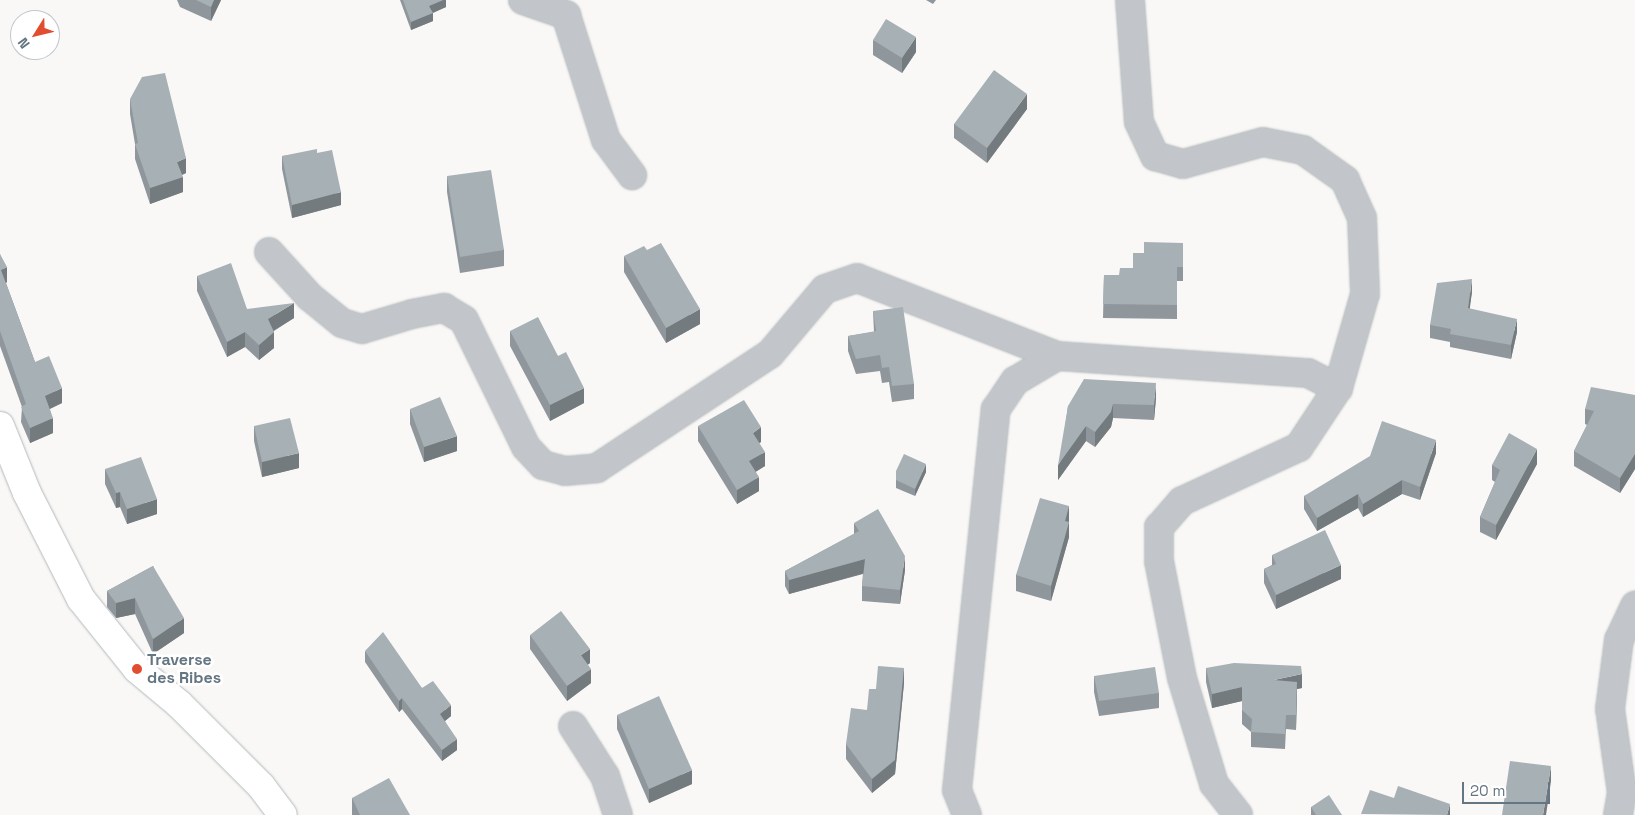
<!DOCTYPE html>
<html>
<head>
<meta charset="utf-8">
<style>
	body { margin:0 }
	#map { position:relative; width:1635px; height:815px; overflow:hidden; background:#f9f8f6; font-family:"Space Grotesk",sans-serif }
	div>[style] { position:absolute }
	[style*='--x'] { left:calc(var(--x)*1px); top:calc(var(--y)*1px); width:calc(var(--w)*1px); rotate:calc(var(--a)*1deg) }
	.roads { filter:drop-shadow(0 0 1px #b3b9bc) drop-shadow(0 0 1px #b3b9bc) }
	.minor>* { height:28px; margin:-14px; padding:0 14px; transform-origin:14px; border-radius:14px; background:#c2c6ca }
	.major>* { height:28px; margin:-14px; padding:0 14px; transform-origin:14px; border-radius:14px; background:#fff }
	.wall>* { inset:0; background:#8f979c }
	.shaded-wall>* { inset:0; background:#747b7f }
	.building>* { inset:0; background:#a6b0b5 }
	.dots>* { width:14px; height:14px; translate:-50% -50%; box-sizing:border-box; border:2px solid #fff; border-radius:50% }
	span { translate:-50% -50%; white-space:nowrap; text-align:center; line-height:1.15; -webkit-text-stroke:5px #fff; paint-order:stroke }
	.poi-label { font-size:16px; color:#647681; font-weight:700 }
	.left { translate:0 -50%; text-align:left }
	.north { position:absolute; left:10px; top:10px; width:50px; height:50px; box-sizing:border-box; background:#fff; border:1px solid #c1c8cd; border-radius:50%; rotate:234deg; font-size:14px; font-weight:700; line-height:20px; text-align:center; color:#647681 }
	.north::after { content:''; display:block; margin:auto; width:18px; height:22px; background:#e14d2e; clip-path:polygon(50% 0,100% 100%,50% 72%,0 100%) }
	.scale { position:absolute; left:1462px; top:782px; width:88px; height:22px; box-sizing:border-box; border:2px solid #647681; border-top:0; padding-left:6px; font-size:15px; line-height:18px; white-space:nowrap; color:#647681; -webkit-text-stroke:4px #fff; paint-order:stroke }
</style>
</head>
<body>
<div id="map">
	<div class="roads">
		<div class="minor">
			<i style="--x:523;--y:0;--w:46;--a:19.2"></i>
			<i style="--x:566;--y:15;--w:131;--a:72.3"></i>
			<i style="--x:606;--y:140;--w:44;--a:53.4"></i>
			<i style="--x:1130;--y:0;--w:122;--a:85.8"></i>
			<i style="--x:1139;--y:122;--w:38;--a:65"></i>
			<i style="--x:1155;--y:156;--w:29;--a:16"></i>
			<i style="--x:1183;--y:164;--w:83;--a:-15.4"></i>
			<i style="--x:1263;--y:142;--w:41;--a:11.3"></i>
			<i style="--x:1303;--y:150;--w:52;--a:35.5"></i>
			<i style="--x:1345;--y:180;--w:42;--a:65.9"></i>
			<i style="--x:1362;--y:218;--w:76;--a:87.7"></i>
			<i style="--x:1365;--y:294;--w:98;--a:106"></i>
			<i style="--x:1338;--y:388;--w:71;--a:123.5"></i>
			<i style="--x:1299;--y:447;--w:129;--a:155.2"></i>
			<i style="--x:1182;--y:501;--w:35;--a:131"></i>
			<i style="--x:1159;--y:527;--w:34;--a:90"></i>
			<i style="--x:1159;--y:561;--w:119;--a:78.9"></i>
			<i style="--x:1182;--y:678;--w:111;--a:73.2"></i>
			<i style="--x:1214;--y:784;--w:39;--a:52"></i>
			<i style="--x:269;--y:252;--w:61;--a:47.7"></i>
			<i style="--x:310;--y:297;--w:41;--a:39.1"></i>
			<i style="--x:342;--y:323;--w:21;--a:17"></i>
			<i style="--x:362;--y:329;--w:52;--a:-16.7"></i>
			<i style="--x:412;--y:314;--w:33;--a:-11"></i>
			<i style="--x:444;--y:308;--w:23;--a:31"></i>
			<i style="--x:464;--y:320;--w:141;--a:64"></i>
			<i style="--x:526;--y:447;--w:25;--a:47"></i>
			<i style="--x:543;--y:465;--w:23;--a:15"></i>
			<i style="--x:565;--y:471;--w:32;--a:-5"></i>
			<i style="--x:597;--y:468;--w:207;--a:-33.4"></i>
			<i style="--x:770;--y:354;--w:85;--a:-49.8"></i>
			<i style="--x:825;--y:289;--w:34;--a:-19"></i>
			<i style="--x:857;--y:278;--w:215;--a:21.3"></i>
			<i style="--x:573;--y:726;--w:59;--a:57.4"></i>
			<i style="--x:605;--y:776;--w:41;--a:71.6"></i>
			<i style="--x:967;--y:815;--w:27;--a:-112"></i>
			<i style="--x:957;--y:790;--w:383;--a:-84.2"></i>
			<i style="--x:996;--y:409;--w:34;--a:-56"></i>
			<i style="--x:1015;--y:381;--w:49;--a:-30.8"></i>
			<i style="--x:1057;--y:356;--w:252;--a:3.9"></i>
			<i style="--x:1308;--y:373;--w:34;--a:27"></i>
			<i style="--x:1618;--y:815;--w:22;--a:-80"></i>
			<i style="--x:1622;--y:793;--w:85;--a:-98.1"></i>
			<i style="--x:1610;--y:709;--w:70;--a:-82.6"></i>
			<i style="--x:1619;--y:640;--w:38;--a:-65"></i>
		</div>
		<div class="major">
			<i style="--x:0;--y:426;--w:72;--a:68.1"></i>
			<i style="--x:27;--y:493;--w:119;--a:63"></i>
			<i style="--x:81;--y:599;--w:90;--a:51.3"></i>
			<i style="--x:137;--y:669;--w:55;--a:39.8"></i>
			<i style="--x:179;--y:704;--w:116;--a:45"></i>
			<i style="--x:261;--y:786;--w:36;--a:53"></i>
		</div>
	</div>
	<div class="wall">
		<i style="clip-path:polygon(177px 0,221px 0,211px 21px,180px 7px)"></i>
		<i style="clip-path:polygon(400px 0,446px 0,446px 7px,433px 13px,433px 21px,411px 30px)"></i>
		<i style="clip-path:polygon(926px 0,936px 0,933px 4px)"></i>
		<i style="clip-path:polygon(873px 40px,916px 52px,902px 73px,873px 55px)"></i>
		<i style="clip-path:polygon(130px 99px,186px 173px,182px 175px,183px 192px,150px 204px,135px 159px,135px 144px,130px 114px)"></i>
		<i style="clip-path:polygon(1027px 109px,987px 163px,954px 138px,954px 124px)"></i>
		<i style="clip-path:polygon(317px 153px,341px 205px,292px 218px,282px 169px,282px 156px)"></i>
		<i style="clip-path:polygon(447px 176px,504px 250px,504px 266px,460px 273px,447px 192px)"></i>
		<i style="clip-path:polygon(1183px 243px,1183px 281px,1177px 281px,1177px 319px,1103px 318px,1104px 275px,1119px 275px,1133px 268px,1144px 253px)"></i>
		<i style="clip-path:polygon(0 254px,7px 282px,6px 283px,35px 362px,62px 403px,50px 409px,53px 433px,30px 443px,21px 422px,22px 407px,0 346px)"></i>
		<i style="clip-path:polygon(624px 256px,700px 324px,666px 343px,624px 272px)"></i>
		<i style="clip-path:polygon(197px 276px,247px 309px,294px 318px,274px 331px,274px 348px,259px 360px,245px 347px,227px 357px,197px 291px)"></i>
		<i style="clip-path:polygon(1472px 292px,1469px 309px,1517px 332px,1511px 359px,1450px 347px,1450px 342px,1430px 338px,1430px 325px)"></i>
		<i style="clip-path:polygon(873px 311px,914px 384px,914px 399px,892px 402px,889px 382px,882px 383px,880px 371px,856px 374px,848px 351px,848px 336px,874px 332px)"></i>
		<i style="clip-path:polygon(510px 331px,558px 356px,584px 403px,550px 421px,510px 346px)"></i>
		<i style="clip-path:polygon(1635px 395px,1635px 469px,1620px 493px,1574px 466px,1574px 451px,1587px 425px,1585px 424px,1585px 409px)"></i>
		<i style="clip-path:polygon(1156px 398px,1154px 420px,1113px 418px,1111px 427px,1095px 447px,1086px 441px,1058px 480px,1068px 406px)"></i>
		<i style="clip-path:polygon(410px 409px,457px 451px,424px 462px,410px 424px)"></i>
		<i style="clip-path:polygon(254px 426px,299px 468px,262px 477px,254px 441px)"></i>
		<i style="clip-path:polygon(698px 426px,761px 442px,759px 443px,765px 466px,755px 472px,759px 491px,737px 504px,698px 441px)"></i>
		<i style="clip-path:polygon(1436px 453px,1420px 500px,1402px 494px,1363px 517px,1358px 508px,1317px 531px,1304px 509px,1304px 496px)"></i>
		<i style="clip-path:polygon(1537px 464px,1496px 540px,1480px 532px,1480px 517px,1495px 482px,1492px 480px,1492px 465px)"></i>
		<i style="clip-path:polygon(105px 469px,157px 514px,127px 524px,120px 507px,116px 508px,105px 484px)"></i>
		<i style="clip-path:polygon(896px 471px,926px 472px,915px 496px,896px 488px)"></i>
		<i style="clip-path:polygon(1069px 506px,1069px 537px,1051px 601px,1016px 591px,1016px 575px)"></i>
		<i style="clip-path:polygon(854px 523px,905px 570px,900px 604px,862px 601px,862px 586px,863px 574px,789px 594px,785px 586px,785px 571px,854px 534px)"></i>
		<i style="clip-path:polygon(1272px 555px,1341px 579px,1276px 609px,1264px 583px,1264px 569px,1272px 565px)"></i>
		<i style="clip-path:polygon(153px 566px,184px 633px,153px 654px,135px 614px,116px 618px,107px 607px,107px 591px)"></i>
		<i style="clip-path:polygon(530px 635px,590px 663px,587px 665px,591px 683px,567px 701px,530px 649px)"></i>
		<i style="clip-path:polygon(365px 651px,422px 688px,451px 716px,445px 721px,457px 750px,442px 761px,402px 709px,399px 712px,365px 662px)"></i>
		<i style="clip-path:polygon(1206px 668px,1302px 688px,1297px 689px,1296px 730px,1286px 729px,1285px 749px,1251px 747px,1251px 732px,1242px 724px,1242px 701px,1212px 708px,1206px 682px)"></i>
		<i style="clip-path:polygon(1094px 676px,1159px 693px,1159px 708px,1099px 716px,1094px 692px)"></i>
		<i style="clip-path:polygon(904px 683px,895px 774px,872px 793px,846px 759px,846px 744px,867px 710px,876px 689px)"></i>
		<i style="clip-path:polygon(617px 715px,692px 784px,649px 803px,617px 729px)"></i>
		<i style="clip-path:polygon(352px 798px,410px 815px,352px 815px)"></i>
		<i style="clip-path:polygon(1311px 807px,1342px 815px,1311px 815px)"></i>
	</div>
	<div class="shaded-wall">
		<i style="clip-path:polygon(214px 0,221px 0,211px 21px,211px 7px)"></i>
		<i style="clip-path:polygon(443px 0,446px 0,446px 7px,430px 14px,433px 13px,433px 21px,411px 30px,411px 22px,429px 6px)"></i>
		<i style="clip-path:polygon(916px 37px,916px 52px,902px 73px,902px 58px)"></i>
		<i style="clip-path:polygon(1027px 94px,1027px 109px,987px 163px,987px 148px)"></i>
		<i style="clip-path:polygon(186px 158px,186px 173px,177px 177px,177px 162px)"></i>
		<i style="clip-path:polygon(183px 177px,183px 192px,150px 204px,150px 188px)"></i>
		<i style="clip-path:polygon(341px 192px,341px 205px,292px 218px,292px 205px)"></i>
		<i style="clip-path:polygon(7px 267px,7px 282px,1px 285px,1px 270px)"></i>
		<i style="clip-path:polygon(1472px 279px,1472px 292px,1468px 322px,1468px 308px)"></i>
		<i style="clip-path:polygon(294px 303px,294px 318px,268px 334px,268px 319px)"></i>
		<i style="clip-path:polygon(700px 309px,700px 324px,666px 343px,666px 328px)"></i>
		<i style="clip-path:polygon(1517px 319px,1517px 332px,1511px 359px,1511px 345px)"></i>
		<i style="clip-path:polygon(245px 332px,245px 347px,227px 357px,227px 342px)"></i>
		<i style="clip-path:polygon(274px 332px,274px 348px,259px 360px,259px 345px)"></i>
		<i style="clip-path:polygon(1156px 383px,1156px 398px,1154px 420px,1154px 405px)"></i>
		<i style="clip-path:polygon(62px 388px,62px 403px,45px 411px,45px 396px)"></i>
		<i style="clip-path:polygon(584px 388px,584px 403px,550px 421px,550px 405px)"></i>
		<i style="clip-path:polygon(1113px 404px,1113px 418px,1111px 427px,1095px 447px,1095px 432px)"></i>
		<i style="clip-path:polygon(53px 418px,53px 433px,30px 443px,30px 428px)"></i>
		<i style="clip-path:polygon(1086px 426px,1086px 441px,1058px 480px,1058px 465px)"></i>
		<i style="clip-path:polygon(761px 427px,761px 442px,753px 447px,753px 433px)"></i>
		<i style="clip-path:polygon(457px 436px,457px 451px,424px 462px,424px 447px)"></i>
		<i style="clip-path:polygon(1436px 440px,1436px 453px,1420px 500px,1420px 487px)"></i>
		<i style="clip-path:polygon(1537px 449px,1537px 464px,1496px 540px,1496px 525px)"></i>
		<i style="clip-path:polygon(765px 452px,765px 466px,749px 476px,749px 461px)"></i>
		<i style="clip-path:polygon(299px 453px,299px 468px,262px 477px,262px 462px)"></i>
		<i style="clip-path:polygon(1635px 454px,1635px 469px,1620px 493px,1620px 478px)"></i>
		<i style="clip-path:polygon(926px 464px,926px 472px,915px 496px,915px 489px)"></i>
		<i style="clip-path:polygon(759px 477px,759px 491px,737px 504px,737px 490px)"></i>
		<i style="clip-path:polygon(1402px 480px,1402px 494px,1363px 517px,1363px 504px)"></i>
		<i style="clip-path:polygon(120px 492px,120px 507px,116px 508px,116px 493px)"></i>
		<i style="clip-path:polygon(1358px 494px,1358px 508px,1317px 531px,1317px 518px)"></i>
		<i style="clip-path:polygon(157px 499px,157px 514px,127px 524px,127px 509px)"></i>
		<i style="clip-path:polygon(1069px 506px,1069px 521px,1065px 536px,1065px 521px)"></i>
		<i style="clip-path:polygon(1069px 522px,1069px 537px,1051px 601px,1051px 586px)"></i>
		<i style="clip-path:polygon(905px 556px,905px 570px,900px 604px,900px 590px)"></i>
		<i style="clip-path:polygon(865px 559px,865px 573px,789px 594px,789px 580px)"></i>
		<i style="clip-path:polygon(1341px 565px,1341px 579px,1276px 609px,1276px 595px)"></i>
		<i style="clip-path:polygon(135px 598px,135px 614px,116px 618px,116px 603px)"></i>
		<i style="clip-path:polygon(184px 618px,184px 633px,153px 654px,153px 639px)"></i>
		<i style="clip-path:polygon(590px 649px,590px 663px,581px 670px,581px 655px)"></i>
		<i style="clip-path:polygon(904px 668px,904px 683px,895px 774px,872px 793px,872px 779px)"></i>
		<i style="clip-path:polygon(591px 669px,591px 683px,567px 701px,567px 686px)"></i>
		<i style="clip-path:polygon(1302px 674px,1302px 688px,1297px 689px,1296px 730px,1296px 715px,1274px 680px)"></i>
		<i style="clip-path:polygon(1242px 687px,1242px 701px,1212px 708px,1212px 694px)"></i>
		<i style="clip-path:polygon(402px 698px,402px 709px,399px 712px,399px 701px)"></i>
		<i style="clip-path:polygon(451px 705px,451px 716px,440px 725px,440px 714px)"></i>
		<i style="clip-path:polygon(457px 739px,457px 750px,442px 761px,442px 750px)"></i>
		<i style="clip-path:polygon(1551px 766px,1551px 781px,1546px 815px,1543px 815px)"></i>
		<i style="clip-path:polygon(692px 770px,692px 784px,649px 803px,649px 789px)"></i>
		<i style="clip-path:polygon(1450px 804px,1450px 815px,1447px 815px)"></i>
	</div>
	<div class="building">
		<i style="clip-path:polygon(196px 0,214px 0,211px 7px)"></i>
		<i style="clip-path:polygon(403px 0,443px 0,429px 6px,433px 13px,411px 22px)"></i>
		<i style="clip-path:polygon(886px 19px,916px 37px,902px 58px,873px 40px)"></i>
		<i style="clip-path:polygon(994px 70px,1027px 94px,987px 148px,954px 124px)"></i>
		<i style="clip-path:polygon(165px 73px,186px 158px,177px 162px,183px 177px,150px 188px,135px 144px,138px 143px,130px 99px,142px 77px)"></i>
		<i style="clip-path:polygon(317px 149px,317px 153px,332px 150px,341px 192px,292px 205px,282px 156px)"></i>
		<i style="clip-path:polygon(491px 170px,504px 250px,460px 257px,447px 176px)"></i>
		<i style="clip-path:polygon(1144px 242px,1183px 243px,1183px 267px,1177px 267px,1177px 305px,1103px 304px,1104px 275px,1119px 275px,1120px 268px,1133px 268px,1133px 253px,1144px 253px)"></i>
		<i style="clip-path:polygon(661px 243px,700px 309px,666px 328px,624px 256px,644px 246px,647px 250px)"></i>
		<i style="clip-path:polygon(0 254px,7px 267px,1px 270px,35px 362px,49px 356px,62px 388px,45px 396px,53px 418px,30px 428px,21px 407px,26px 404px,0 331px)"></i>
		<i style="clip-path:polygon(231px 263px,247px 309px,294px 303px,268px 319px,274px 332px,259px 345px,245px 332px,227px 342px,197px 276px)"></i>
		<i style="clip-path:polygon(1472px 279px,1468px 308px,1517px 319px,1511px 345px,1450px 334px,1451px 329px,1430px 325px,1437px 283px)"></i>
		<i style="clip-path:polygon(903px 307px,914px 384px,892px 386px,889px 367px,882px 368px,880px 355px,856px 359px,848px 336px,876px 331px,873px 311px)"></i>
		<i style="clip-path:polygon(538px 317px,558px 356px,566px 352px,584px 388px,550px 405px,510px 331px)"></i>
		<i style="clip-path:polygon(1084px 379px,1156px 383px,1154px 405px,1113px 404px,1111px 412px,1095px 432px,1086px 426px,1058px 465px,1068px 406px)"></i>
		<i style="clip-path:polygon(1591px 387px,1635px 395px,1635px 454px,1620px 478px,1574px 451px,1594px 411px,1585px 409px)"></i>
		<i style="clip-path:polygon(440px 397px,457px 436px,424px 447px,410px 409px)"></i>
		<i style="clip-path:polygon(744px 400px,761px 427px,753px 433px,765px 452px,749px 461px,759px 477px,737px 490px,698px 426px)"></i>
		<i style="clip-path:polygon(290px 418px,299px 453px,262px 462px,254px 426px)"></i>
		<i style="clip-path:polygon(1382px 421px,1436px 440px,1420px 487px,1402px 480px,1363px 504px,1358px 494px,1317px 518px,1304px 496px,1370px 456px)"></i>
		<i style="clip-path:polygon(1509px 433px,1537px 449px,1496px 525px,1480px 517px,1500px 470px,1492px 465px)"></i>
		<i style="clip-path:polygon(904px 454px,926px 464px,915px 489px,896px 480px,896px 471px)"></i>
		<i style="clip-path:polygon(141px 457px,157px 499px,127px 509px,120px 492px,116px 493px,105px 469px)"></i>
		<i style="clip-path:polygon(1040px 498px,1069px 506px,1065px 521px,1069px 522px,1051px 586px,1016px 575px)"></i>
		<i style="clip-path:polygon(878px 509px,905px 556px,900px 590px,862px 586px,865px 559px,789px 580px,785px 571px,859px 531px,854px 523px)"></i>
		<i style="clip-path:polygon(1325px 530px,1341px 565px,1276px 595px,1264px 569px,1276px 564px,1272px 555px)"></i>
		<i style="clip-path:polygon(153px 566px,184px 618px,153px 639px,135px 598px,116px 603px,107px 591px)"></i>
		<i style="clip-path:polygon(561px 611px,590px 649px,581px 655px,591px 669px,567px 686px,530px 635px)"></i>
		<i style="clip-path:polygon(383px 632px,422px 688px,433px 681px,451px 705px,440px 714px,457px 739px,442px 750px,402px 698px,399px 701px,365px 651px)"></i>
		<i style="clip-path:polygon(1234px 663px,1301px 666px,1302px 674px,1274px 680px,1297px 682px,1296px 715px,1286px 715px,1285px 734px,1251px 732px,1252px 719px,1242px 710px,1242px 687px,1212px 694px,1206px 668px)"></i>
		<i style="clip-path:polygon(878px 666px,904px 668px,895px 760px,872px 779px,846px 744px,851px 708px,867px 710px,869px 689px,876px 689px)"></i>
		<i style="clip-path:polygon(1155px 667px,1159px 693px,1099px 701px,1094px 676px)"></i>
		<i style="clip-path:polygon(659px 696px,692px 770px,649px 789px,617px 715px)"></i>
		<i style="clip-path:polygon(1510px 761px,1551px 766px,1543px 815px,1502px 815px)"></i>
		<i style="clip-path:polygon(389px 778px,410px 815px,360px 815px,352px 798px)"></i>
		<i style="clip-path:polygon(1398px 786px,1450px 804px,1447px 815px,1361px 814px,1370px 790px,1394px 798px)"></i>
		<i style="clip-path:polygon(1329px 795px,1342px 815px,1316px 815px,1311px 807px)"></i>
	</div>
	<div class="dots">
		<i style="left:137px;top:669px;background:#e14d2e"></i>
	</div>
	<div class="poi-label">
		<span class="left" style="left:147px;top:669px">Traverse<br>des Ribes</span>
	</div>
	<div class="north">N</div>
	<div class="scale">20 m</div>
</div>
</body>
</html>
